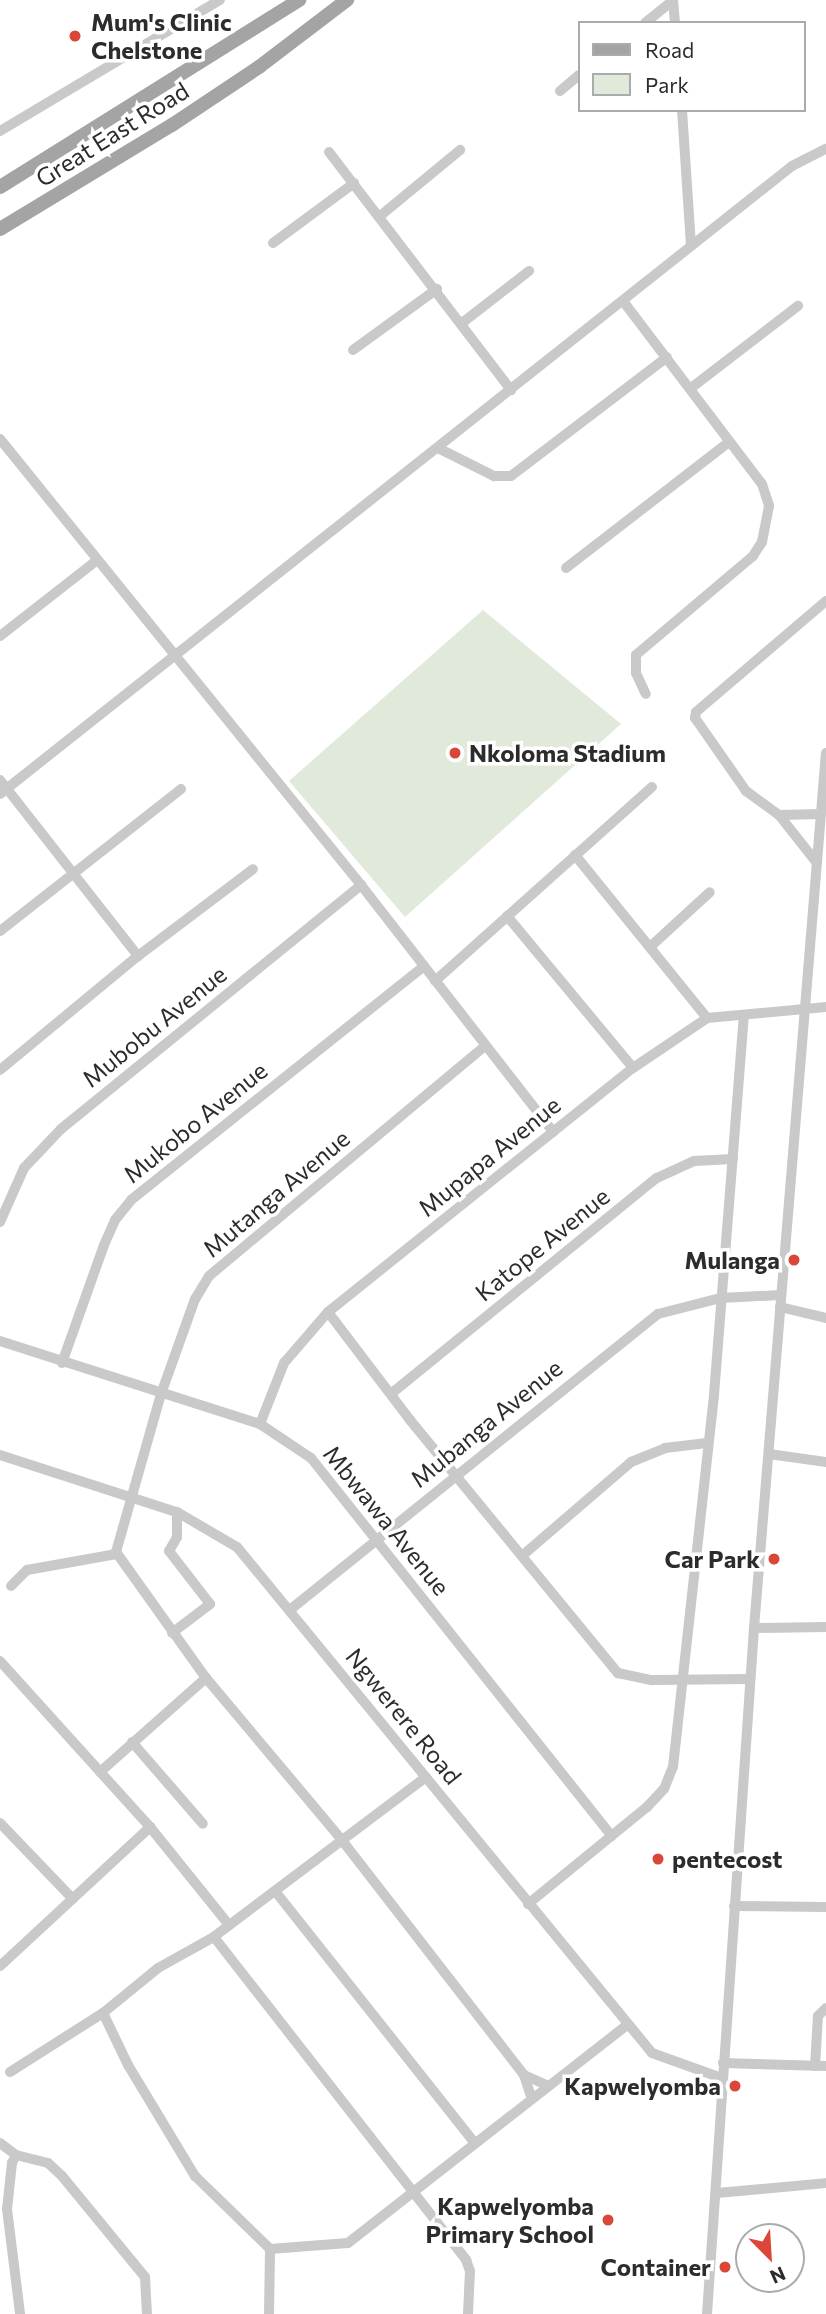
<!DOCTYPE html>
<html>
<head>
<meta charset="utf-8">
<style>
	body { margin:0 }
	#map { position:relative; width:826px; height:2314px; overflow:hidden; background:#fff; font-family:Commissioner,sans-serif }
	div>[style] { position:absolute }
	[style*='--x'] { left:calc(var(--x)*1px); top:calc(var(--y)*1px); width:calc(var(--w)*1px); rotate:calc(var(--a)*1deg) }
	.green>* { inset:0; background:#e0e9da }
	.minor>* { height:10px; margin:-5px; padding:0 5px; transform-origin:5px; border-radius:5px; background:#c9c9c9 }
	.major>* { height:14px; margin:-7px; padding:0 7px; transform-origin:7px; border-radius:7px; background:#a4a4a4 }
	.dots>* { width:19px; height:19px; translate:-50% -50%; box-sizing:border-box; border:4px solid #fff; border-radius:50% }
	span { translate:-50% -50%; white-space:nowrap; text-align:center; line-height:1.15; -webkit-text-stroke:7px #fff; paint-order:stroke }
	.poi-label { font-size:24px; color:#2c2c2c; font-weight:700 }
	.left { translate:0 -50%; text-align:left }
	.right { translate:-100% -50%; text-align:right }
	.street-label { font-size:24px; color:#2c2c2c }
	.legend { position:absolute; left:578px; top:21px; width:228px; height:91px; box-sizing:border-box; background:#fff; border:2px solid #ababab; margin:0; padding:9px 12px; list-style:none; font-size:21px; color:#2c2c2c }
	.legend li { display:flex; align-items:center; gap:14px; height:35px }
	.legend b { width:35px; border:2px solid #ababab }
	.north { position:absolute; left:735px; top:2223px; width:70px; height:70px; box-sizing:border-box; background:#fff; border:2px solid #ababab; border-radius:50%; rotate:156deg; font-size:19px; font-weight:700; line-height:28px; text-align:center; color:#2c2c2c }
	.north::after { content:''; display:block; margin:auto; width:24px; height:32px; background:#da4637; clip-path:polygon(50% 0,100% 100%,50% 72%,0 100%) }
</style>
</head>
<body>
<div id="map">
	<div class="green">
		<i style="clip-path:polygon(483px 610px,621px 724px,405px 917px,289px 781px)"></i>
	</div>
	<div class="minor">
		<i style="--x:673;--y:0;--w:23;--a:85"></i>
		<i style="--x:645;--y:23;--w:36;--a:-39"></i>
		<i style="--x:560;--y:91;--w:25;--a:-40"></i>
		<i style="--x:682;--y:110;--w:136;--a:86.2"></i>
		<i style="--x:0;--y:131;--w:256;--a:-30.8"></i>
		<i style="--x:329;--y:152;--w:300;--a:52.6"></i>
		<i style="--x:380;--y:216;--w:104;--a:-39.5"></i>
		<i style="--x:273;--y:243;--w:101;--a:-36.5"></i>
		<i style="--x:623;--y:301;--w:230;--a:52.8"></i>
		<i style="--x:762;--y:484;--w:23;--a:72"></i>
		<i style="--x:769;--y:506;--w:37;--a:101"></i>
		<i style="--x:762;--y:542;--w:17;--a:123"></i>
		<i style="--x:753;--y:556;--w:153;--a:139.8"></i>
		<i style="--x:636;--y:655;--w:18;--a:90"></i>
		<i style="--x:636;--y:673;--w:23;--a:65"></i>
		<i style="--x:462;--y:323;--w:85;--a:-37.8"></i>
		<i style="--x:353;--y:350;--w:104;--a:-36"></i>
		<i style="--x:691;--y:388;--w:135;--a:-37.5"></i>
		<i style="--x:0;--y:439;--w:574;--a:51.01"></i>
		<i style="--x:361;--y:885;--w:313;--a:52.1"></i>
		<i style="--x:438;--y:448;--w:63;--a:26.6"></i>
		<i style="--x:494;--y:476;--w:17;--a:0"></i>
		<i style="--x:511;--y:476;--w:196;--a:-37.3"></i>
		<i style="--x:566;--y:568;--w:206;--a:-37.7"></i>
		<i style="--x:0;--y:636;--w:122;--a:-38"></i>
		<i style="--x:0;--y:780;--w:224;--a:51.9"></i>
		<i style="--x:0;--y:794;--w:1011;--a:-38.41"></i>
		<i style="--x:792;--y:166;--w:38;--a:-27"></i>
		<i style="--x:821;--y:814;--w:42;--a:178.6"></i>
		<i style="--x:779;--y:815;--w:41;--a:-144"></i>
		<i style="--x:746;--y:791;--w:89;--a:-124.9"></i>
		<i style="--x:695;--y:718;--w:6;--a:-81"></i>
		<i style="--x:696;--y:712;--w:171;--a:-40.5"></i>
		<i style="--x:779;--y:815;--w:61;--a:51.6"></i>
		<i style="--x:575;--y:855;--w:210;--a:51"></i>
		<i style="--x:507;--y:916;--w:197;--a:50.3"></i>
		<i style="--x:0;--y:931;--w:230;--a:-38.1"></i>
		<i style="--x:650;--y:947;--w:81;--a:-42.5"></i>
		<i style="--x:435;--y:981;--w:291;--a:-41.8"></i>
		<i style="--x:485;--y:1046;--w:359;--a:140.2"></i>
		<i style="--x:209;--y:1276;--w:27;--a:121"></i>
		<i style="--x:195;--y:1299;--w:101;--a:109.7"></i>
		<i style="--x:161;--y:1394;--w:164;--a:105.9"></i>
		<i style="--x:116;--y:1552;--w:155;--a:54.5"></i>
		<i style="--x:206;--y:1678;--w:210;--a:50"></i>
		<i style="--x:341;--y:1839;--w:299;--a:52.2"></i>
		<i style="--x:524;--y:2075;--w:25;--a:72"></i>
		<i style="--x:0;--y:1070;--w:179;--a:-39.6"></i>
		<i style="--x:138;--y:956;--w:144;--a:-37.1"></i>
		<i style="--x:0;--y:1222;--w:59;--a:-66"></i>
		<i style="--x:24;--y:1168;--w:54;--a:-46.5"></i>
		<i style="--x:61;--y:1129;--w:387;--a:-39.1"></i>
		<i style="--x:780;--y:1307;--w:47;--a:13.4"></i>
		<i style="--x:328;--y:1312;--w:136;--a:52.8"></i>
		<i style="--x:410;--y:1420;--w:328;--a:50.6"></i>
		<i style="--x:618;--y:1673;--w:35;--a:12"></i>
		<i style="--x:652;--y:1680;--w:98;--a:-0.6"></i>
		<i style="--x:0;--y:1341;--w:273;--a:17.7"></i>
		<i style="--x:260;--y:1424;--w:61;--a:33.7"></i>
		<i style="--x:311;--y:1458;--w:483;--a:51.5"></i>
		<i style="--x:62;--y:1363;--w:125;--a:-70.4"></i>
		<i style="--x:104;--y:1245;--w:27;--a:-66"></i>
		<i style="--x:115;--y:1220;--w:26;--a:-51"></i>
		<i style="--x:131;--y:1200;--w:375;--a:-38.6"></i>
		<i style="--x:392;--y:1393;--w:341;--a:-39.1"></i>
		<i style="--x:657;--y:1178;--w:41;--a:-24.7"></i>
		<i style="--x:694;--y:1161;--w:39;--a:-3"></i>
		<i style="--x:260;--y:1424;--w:66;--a:-68.5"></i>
		<i style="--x:284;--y:1363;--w:67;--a:-49.2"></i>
		<i style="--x:328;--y:1312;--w:391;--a:-38.7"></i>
		<i style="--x:633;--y:1068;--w:89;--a:-34"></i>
		<i style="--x:707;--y:1018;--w:120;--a:-5.3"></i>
		<i style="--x:769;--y:1454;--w:58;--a:8"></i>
		<i style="--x:0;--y:1455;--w:186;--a:17.9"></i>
		<i style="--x:177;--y:1512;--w:69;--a:30.3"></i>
		<i style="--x:237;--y:1547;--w:654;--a:50.64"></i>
		<i style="--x:652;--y:2053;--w:74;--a:19.7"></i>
		<i style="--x:523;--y:1555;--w:143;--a:-40.7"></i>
		<i style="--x:631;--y:1462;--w:37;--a:-22"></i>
		<i style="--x:665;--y:1448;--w:42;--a:-6.8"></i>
		<i style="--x:11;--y:1586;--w:23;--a:-45"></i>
		<i style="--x:27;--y:1570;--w:91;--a:-10.1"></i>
		<i style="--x:291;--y:1609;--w:471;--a:-38.8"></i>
		<i style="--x:658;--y:1314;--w:65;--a:-14.3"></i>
		<i style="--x:721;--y:1298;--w:60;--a:-2.9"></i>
		<i style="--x:754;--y:1628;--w:72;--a:-0.8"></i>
		<i style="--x:172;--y:1633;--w:48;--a:-37.3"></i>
		<i style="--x:210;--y:1604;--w:67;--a:-127.7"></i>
		<i style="--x:169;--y:1551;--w:16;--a:-60"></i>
		<i style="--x:177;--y:1537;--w:25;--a:-90"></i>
		<i style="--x:0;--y:1661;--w:224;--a:47.9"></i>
		<i style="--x:150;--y:1827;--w:126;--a:51.1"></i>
		<i style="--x:132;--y:1742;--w:108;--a:49.1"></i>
		<i style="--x:100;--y:1772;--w:142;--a:-41.6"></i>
		<i style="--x:426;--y:1777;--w:266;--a:143"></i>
		<i style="--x:214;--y:1937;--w:410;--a:52"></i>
		<i style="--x:466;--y:2260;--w:12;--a:70"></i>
		<i style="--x:470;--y:2271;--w:43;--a:92.7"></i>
		<i style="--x:0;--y:1823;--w:105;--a:46.2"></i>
		<i style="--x:275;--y:1891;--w:322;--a:51.6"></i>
		<i style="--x:528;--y:1904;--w:154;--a:-39.2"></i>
		<i style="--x:647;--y:1807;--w:25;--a:-47"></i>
		<i style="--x:664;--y:1789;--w:24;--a:-68"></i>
		<i style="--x:673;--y:1767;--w:374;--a:-83.7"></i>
		<i style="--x:714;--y:1395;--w:381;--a:-85.5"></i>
		<i style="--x:734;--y:1906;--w:92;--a:0.6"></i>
		<i style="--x:0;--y:1966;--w:205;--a:-42.8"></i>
		<i style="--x:103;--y:2013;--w:58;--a:64.3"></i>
		<i style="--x:128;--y:2065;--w:130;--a:58.9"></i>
		<i style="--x:195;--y:2176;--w:105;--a:44.2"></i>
		<i style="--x:270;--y:2249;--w:78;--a:-4.4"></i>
		<i style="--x:348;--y:2243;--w:354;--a:-38"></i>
		<i style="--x:723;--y:2063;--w:103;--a:1.7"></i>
		<i style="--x:815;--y:2066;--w:50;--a:-86.6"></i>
		<i style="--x:818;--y:2016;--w:11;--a:-45"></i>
		<i style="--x:10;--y:2072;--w:110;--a:-32.4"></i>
		<i style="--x:103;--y:2013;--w:71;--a:-39.3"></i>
		<i style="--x:158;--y:1968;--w:64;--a:-29"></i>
		<i style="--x:524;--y:2075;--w:27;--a:24"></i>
		<i style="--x:0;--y:2143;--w:20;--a:37"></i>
		<i style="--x:16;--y:2155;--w:33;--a:14"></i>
		<i style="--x:48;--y:2163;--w:19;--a:43"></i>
		<i style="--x:62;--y:2176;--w:131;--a:50.6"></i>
		<i style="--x:145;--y:2277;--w:37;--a:87"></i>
		<i style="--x:16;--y:2155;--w:9;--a:117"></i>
		<i style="--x:12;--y:2163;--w:46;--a:96.2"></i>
		<i style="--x:7;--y:2209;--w:106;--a:82.9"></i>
		<i style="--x:717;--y:2193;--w:109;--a:-5.2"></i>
		<i style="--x:269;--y:2314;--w:65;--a:-89.1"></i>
		<i style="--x:707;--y:2314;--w:688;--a:-86.08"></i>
		<i style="--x:754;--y:1628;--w:878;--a:-85.3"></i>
	</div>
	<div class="major">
		<i style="--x:0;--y:187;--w:353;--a:-32"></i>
		<i style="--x:0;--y:229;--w:201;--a:-31.2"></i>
		<i style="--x:172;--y:125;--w:105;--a:-33.7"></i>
		<i style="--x:259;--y:67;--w:111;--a:-37.3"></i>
	</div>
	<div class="dots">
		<i style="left:75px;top:36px;background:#da4637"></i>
		<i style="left:455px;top:753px;background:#da4637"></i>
		<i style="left:794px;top:1260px;background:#da4637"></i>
		<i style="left:774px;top:1559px;background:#da4637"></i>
		<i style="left:658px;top:1859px;background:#da4637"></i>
		<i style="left:735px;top:2086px;background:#da4637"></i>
		<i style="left:608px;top:2220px;background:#da4637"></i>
		<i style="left:725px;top:2267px;background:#da4637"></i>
	</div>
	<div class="poi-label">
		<span class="left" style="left:91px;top:36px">Mum's Clinic<br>Chelstone</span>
		<span class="left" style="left:469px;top:753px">Nkoloma Stadium</span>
		<span class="right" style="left:780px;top:1260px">Mulanga</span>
		<span class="right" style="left:760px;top:1559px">Car Park</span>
		<span class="left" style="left:672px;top:1859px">pentecost</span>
		<span class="right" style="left:721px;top:2086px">Kapwelyomba</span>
		<span class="right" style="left:594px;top:2220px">Kapwelyomba<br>Primary School</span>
		<span class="right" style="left:711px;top:2267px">Container</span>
	</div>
	<div class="street-label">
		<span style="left:112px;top:134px;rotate:-32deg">Great East Road</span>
		<span style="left:154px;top:1026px;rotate:-39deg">Mubobu Avenue</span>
		<span style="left:195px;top:1122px;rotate:-39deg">Mukobo Avenue</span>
		<span style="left:489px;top:1156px;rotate:-39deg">Mupapa Avenue</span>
		<span style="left:276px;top:1193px;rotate:-40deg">Mutanga Avenue</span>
		<span style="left:542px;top:1244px;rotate:-39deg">Katope Avenue</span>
		<span style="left:486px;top:1423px;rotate:-39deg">Mubanga Avenue</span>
		<span style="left:387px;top:1520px;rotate:51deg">Mbwawa Avenue</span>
		<span style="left:404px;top:1716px;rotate:51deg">Ngwerere Road</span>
	</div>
	<ul class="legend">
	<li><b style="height:9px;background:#a4a4a4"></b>Road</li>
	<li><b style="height:19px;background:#e0e9da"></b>Park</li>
	</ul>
	<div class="north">N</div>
</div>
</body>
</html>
